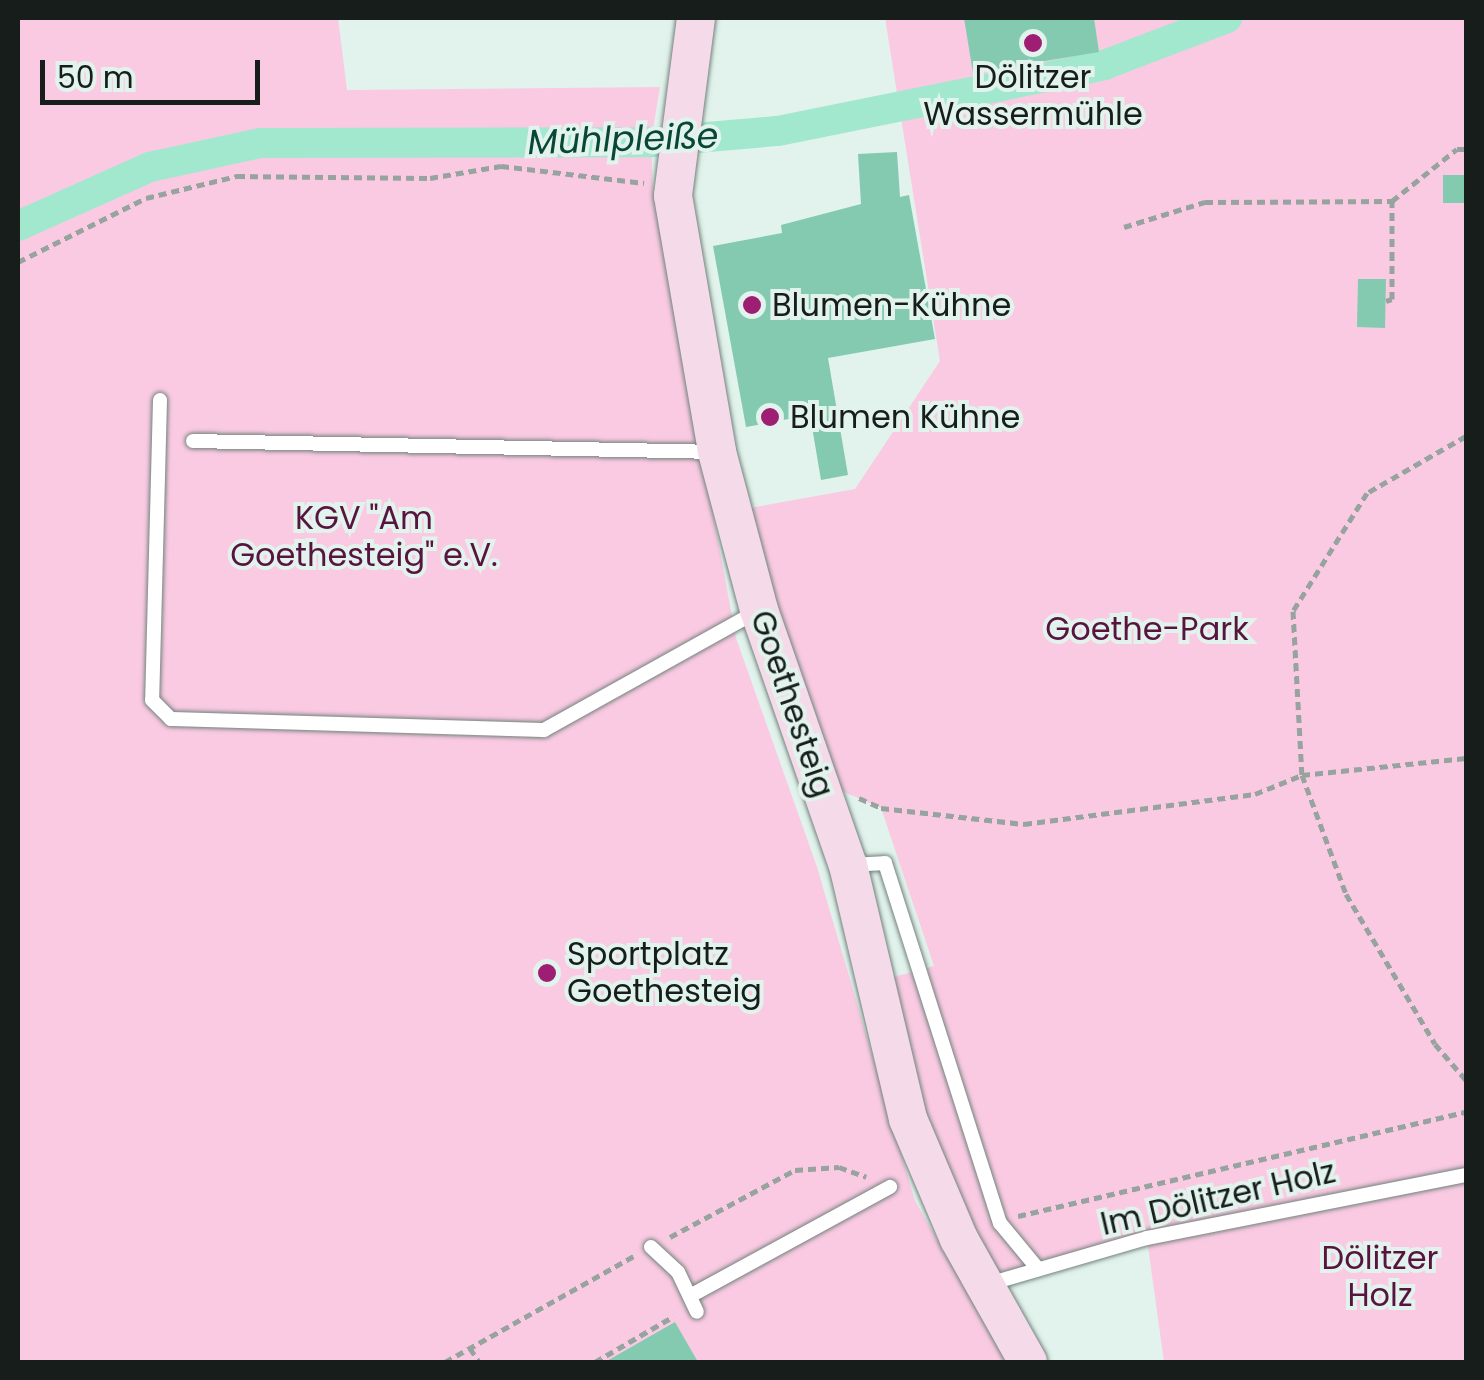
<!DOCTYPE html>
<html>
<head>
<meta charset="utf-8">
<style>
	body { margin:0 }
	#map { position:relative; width:1484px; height:1380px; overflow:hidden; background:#e1f3ec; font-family:Poppins,sans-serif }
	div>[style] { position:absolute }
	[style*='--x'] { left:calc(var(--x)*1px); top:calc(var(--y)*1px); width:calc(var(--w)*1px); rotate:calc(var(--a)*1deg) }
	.green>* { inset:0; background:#facae3 }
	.canal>* { height:30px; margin:-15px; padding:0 15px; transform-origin:15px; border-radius:15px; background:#a1e8ce }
	.building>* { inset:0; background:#84cab1 }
	.path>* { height:5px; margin-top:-2.5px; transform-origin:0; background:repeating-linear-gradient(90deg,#96a39e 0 8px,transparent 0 13px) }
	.roads { filter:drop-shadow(0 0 2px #73837d) drop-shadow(0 0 2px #73837d) }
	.service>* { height:14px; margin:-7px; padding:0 7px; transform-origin:7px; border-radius:7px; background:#fff }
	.secondary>* { height:38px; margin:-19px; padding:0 19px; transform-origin:19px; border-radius:19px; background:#f5dae9 }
	.dots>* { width:28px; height:28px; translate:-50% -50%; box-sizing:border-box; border:5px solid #e1f3ec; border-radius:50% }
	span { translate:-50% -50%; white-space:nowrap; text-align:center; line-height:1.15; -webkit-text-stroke:8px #e1f3ec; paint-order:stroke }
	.poi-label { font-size:32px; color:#171d1b }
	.left { translate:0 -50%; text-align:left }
	.park-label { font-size:32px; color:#58143f }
	.street-label { font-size:32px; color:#171d1b }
	.water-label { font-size:35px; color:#084635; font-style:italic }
	.frame { position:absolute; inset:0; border:20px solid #171d1b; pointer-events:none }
	.scale { position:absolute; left:40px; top:60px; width:220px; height:45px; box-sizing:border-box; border:5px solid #171d1b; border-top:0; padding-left:12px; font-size:30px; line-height:35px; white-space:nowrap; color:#171d1b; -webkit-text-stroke:8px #e1f3ec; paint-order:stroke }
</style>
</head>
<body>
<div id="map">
	<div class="green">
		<i style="clip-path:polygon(18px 18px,338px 18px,347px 90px,660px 87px,651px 142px,653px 190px,736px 638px,817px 867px,915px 1201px,1008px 1362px,18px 1362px)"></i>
		<i style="clip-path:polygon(885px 18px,1466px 18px,1466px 1362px,1164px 1362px,1147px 1239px,985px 1285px,879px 981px,934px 966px,881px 808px,819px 781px,733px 511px,855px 489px,940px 361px)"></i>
	</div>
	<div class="canal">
		<i style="--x:18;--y:226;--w:145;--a:-24.1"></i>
		<i style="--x:150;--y:167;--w:113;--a:-12.3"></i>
		<i style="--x:260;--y:143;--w:391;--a:-0.1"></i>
		<i style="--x:651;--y:142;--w:127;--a:-5"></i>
		<i style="--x:778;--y:131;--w:333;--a:-11.4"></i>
		<i style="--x:1104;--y:65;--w:132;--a:-20.9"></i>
	</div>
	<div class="building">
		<i style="clip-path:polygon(964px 18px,1094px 18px,1099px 52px,973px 73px)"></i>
		<i style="clip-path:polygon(897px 152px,900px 197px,909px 195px,935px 339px,828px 358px,848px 475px,821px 480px,810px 415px,746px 427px,713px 246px,782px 233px,781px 225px,861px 204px,858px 154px)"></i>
		<i style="clip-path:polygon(1443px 175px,1466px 175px,1466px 203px,1443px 203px)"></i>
		<i style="clip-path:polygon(1358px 279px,1386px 279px,1385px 328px,1357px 327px)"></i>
		<i style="clip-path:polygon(675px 1322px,698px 1362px,605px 1362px)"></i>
	</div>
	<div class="path">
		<i style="--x:1124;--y:227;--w:85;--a:-17.2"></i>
		<i style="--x:1205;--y:202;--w:187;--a:-0.3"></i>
		<i style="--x:1392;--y:201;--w:83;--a:-38.7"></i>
		<i style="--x:1457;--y:149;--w:9;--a:0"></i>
		<i style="--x:18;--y:262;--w:143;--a:-26.6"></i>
		<i style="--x:146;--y:198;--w:94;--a:-13.6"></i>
		<i style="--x:237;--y:176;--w:193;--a:0.6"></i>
		<i style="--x:430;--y:178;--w:72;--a:-9.6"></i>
		<i style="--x:501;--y:166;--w:144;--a:6.8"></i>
		<i style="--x:1386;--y:301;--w:6;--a:-18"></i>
		<i style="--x:1392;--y:299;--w:98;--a:-90"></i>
		<i style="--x:1466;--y:436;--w:114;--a:150.1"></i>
		<i style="--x:1367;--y:493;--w:139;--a:122.1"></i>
		<i style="--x:1293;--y:611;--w:164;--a:86.9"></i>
		<i style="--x:1302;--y:775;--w:127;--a:69.7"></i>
		<i style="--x:1346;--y:894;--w:174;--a:59.3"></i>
		<i style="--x:1435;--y:1044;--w:48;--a:49.3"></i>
		<i style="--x:859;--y:798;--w:24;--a:24"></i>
		<i style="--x:881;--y:808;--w:144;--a:6.4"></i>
		<i style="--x:1024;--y:824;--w:233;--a:-7.4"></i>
		<i style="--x:1255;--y:794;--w:51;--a:-22"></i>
		<i style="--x:1302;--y:775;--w:165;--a:-5.9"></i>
		<i style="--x:1018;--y:1216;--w:460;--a:-13.1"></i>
		<i style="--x:670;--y:1237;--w:142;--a:-28.2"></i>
		<i style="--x:795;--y:1170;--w:44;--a:-3.9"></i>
		<i style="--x:839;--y:1167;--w:29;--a:20"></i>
		<i style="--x:470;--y:1348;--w:17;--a:57"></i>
		<i style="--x:445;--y:1362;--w:217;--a:-29.3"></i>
		<i style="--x:595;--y:1362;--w:91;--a:-30.2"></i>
	</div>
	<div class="roads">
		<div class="service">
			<i style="--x:160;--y:400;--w:300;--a:91.5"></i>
			<i style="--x:152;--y:700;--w:27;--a:45"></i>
			<i style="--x:171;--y:719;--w:373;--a:1.7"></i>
			<i style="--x:544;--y:730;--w:245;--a:-29.1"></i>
			<i style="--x:193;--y:441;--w:524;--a:1.2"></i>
			<i style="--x:849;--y:865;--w:36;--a:-3"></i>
			<i style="--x:885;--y:863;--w:378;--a:72.3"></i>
			<i style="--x:1000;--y:1223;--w:60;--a:50.4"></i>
			<i style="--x:651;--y:1247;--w:37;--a:43"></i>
			<i style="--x:678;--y:1272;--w:44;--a:64.6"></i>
			<i style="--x:985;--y:1285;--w:169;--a:-16.2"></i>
			<i style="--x:1147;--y:1238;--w:325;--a:-11.2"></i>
			<i style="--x:690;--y:1296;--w:228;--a:-28.6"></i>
		</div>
		<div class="secondary">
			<i style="--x:696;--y:18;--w:179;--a:97.4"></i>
			<i style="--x:673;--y:196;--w:260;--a:80.2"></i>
			<i style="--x:717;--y:452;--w:163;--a:75.1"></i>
			<i style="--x:759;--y:610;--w:270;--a:70.8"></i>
			<i style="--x:848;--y:865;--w:261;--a:76.7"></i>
			<i style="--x:908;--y:1119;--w:130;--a:67"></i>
			<i style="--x:959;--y:1239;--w:141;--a:60.7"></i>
		</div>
	</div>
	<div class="dots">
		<i style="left:1033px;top:43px;background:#9d1e72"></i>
		<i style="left:752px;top:305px;background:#9d1e72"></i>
		<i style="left:770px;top:417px;background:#9d1e72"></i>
		<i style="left:547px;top:973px;background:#9d1e72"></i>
	</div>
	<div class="poi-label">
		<span style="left:1033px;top:96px">Dölitzer<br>Wassermühle</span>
		<span class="left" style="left:772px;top:305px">Blumen-Kühne</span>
		<span class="left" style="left:790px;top:417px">Blumen Kühne</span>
		<span class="left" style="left:567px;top:973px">Sportplatz<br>Goethesteig</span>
	</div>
	<div class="park-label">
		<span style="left:364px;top:537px">KGV "Am<br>Goethesteig" e.V.</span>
		<span style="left:1147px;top:629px">Goethe-Park</span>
		<span style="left:1380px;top:1277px">Dölitzer<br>Holz</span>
	</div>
	<div class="street-label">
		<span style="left:792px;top:704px;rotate:71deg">Goethesteig</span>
		<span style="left:1218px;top:1198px;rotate:-13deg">Im Dölitzer Holz</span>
	</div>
	<div class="water-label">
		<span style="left:623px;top:139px;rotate:-2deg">Mühlpleiße</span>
	</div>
	<div class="frame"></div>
	<div class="scale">50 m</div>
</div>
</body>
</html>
